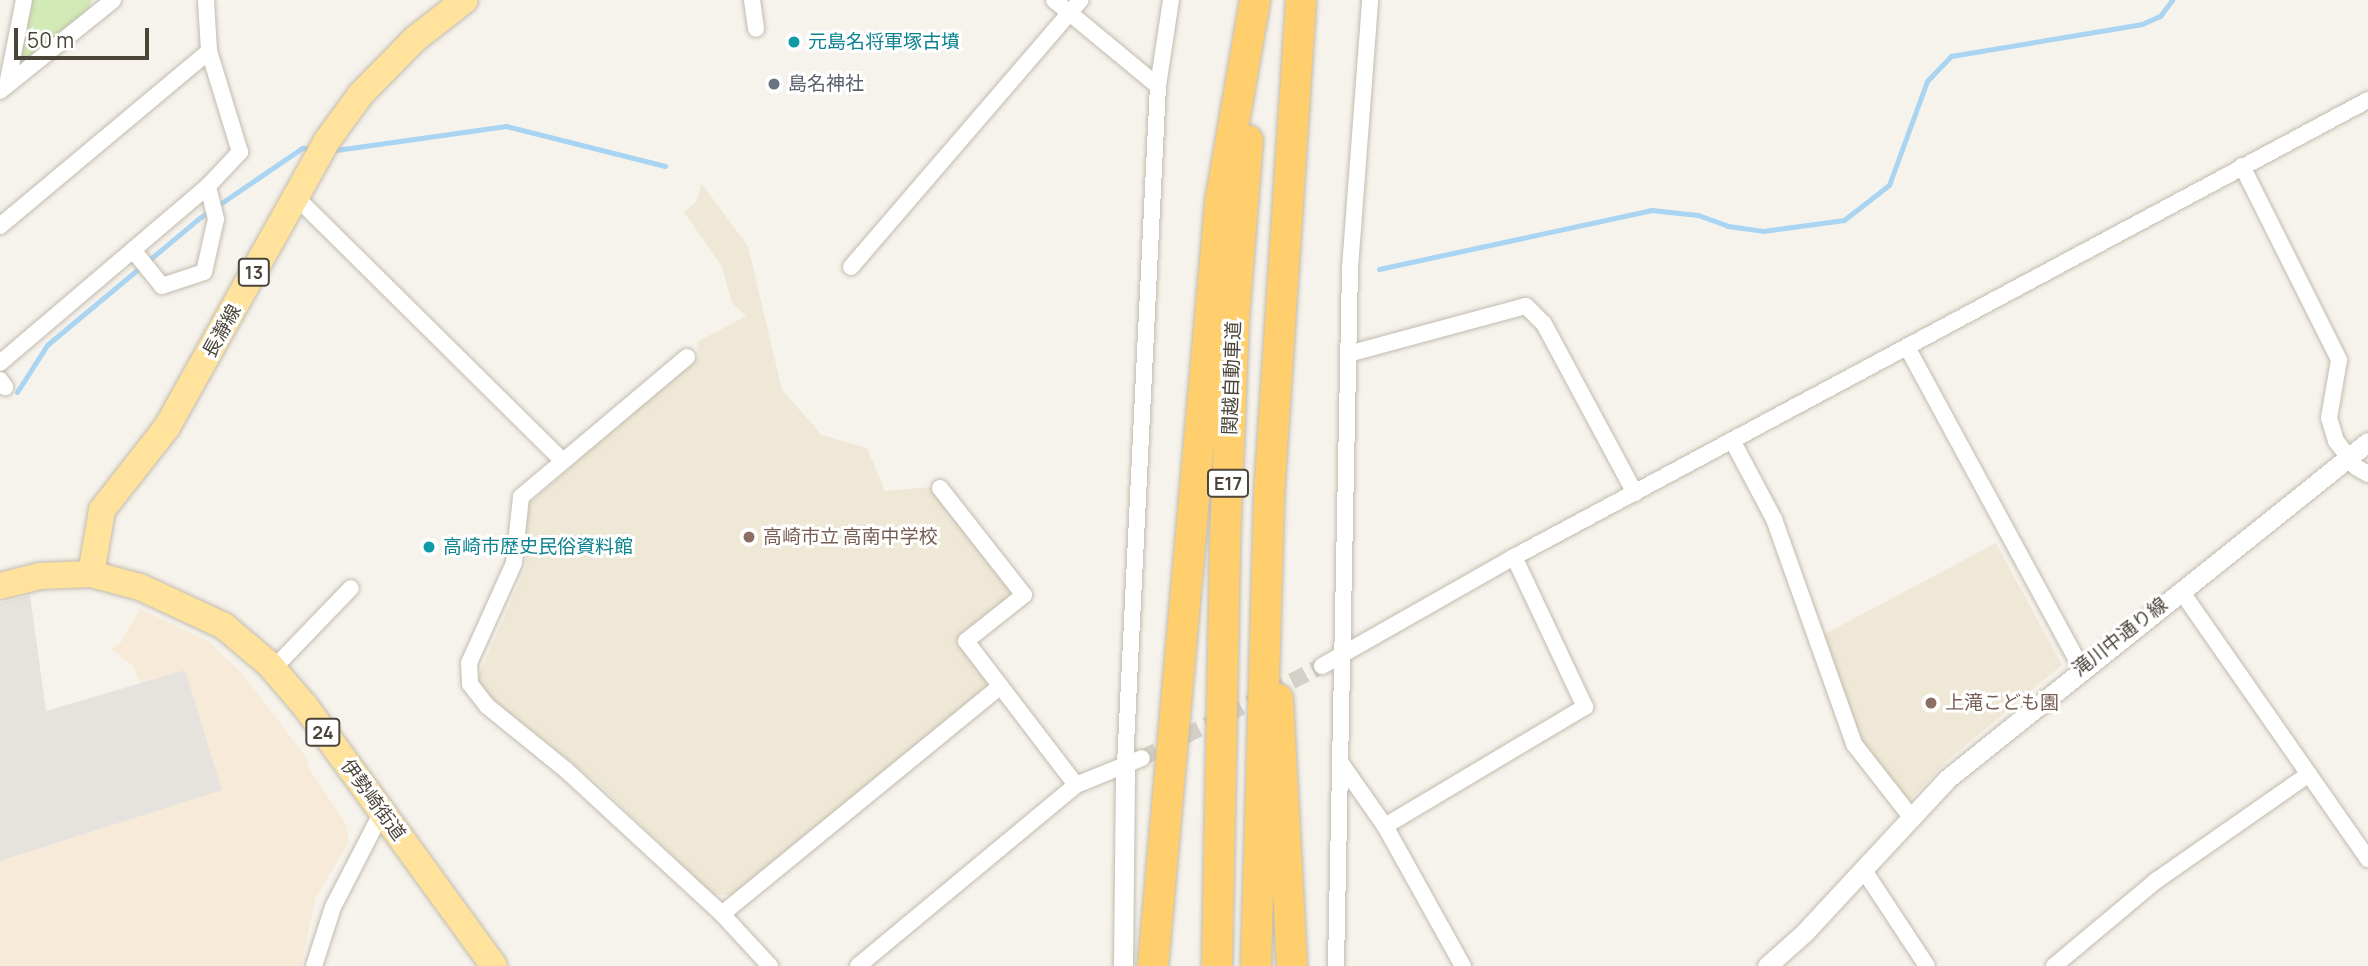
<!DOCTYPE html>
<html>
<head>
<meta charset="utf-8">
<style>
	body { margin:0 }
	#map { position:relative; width:2368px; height:966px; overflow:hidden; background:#f6f3ec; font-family:Manrope,"Noto Sans JP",sans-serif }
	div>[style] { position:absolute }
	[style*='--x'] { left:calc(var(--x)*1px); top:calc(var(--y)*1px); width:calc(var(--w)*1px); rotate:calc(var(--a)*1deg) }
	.commercial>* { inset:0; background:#f7ead8 }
	.industrial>* { inset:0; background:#e6e2dd }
	.education>* { inset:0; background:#efe8d6 }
	.green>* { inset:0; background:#d2eab5 }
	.stream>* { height:5px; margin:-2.5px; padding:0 2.5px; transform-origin:2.5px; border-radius:2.5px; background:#a9d4f2 }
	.minor-tunnel>* { height:16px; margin-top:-8px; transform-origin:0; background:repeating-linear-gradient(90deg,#d4d0c8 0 16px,transparent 0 24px) }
	.roads { filter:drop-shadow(0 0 2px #c2bbae) drop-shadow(0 0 2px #c2bbae) }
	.minor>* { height:16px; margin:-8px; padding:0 8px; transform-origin:8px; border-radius:8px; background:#fff }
	.tertiary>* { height:19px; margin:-9.5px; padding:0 9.5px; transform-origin:9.5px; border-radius:9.5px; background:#fff }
	.primary>* { height:26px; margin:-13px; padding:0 13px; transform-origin:13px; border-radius:13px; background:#ffe39c }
	.motorway>* { height:30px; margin:-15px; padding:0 15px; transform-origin:15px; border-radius:15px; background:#ffcf6e }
	.dots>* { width:19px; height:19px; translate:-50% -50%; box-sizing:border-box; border:4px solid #fff; border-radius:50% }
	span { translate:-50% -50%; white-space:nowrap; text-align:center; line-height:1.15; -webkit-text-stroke:6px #fff; paint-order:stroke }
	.shield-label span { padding:2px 5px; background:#fff; border:2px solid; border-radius:5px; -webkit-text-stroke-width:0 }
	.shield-label { font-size:18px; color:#4b4439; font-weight:700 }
	.culture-label { font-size:19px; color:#0d838f }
	.left { translate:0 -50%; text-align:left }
	.worship-label { font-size:19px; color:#5b616d }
	.street-label { font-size:19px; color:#4b4439 }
	.education-label { font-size:19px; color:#785e54 }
	.scale { position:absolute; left:14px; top:28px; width:135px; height:32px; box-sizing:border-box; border:4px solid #4b4439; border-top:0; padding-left:9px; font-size:21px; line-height:24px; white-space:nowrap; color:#4b4439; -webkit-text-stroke:5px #fff; paint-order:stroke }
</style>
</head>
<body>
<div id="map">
	<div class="commercial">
		<i style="clip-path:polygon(140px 609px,208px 641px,242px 673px,309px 761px,306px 764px,346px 824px,349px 842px,316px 897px,301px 966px,0 966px,0 861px,222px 790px,185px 670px,140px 683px,133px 666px,111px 649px,121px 642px)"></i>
	</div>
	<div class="industrial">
		<i style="clip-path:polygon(30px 595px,46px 711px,185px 670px,222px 790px,0 861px,0 603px)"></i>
	</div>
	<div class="education">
		<i style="clip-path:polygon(702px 184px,748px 246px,782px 390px,822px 435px,867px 448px,885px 491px,931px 487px,1013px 588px,1013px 596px,957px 640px,986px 680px,984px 692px,731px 896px,713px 894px,594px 780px,485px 693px,477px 679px,526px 567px,524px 508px,699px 356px,697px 342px,746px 316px,732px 303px,722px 267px,684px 212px,696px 202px)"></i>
		<i style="clip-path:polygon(1996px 543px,2062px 665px,1948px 760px,1907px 803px,1860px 742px,1823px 635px)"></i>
	</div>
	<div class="green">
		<i style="clip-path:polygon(27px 0,92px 0,88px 11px,17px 70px)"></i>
	</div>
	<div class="stream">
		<i style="--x:329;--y:151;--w:179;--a:-8"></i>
		<i style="--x:506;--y:126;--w:164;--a:14.1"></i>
		<i style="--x:1379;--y:269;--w:278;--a:-12.2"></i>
		<i style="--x:1651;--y:210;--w:47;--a:6.1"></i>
		<i style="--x:1698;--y:215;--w:32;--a:20"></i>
		<i style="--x:1728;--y:226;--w:35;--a:8"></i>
		<i style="--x:1763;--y:231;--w:82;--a:-7.7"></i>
		<i style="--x:1844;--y:220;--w:57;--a:-37.9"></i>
		<i style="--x:1889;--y:185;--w:111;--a:-69.9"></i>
		<i style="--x:1927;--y:81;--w:35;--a:-46"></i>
		<i style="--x:1951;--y:56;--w:194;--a:-9.5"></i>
		<i style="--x:2142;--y:24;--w:20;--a:-24"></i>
		<i style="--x:2160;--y:16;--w:20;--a:-53"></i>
		<i style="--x:17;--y:392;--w:56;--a:-57.4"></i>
		<i style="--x:47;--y:345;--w:197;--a:-39.8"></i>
		<i style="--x:198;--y:219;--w:126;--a:-34.3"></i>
		<i style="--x:302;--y:148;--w:11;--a:5"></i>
	</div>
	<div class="minor-tunnel">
		<i style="--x:1142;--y:758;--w:202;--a:-27.1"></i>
	</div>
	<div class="roads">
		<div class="minor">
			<i style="--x:752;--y:0;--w:29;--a:82"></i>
			<i style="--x:1054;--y:0;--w:135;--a:39.6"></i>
			<i style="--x:7;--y:85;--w:87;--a:-78.7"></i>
			<i style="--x:0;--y:91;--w:145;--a:-38.8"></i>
			<i style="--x:2242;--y:166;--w:217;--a:63.4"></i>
			<i style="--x:2339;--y:360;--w:59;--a:99.8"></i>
			<i style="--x:2329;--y:418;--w:24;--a:73"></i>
			<i style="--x:2336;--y:441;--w:33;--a:52"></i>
			<i style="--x:2356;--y:467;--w:14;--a:30"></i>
			<i style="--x:295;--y:196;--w:375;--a:44.7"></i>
			<i style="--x:0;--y:226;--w:273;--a:-39.9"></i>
			<i style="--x:133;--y:250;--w:46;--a:51.1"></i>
			<i style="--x:162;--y:286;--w:44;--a:-18.4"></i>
			<i style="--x:204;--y:272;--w:54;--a:-77.2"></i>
			<i style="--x:216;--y:219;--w:34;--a:-104"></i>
			<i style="--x:851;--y:267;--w:352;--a:-49.3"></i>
			<i style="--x:1907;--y:347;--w:364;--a:61.5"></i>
			<i style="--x:1348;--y:354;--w:184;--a:-15.1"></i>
			<i style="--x:1526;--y:306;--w:25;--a:45"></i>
			<i style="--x:1544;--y:324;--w:192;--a:61.7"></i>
			<i style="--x:687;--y:357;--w:217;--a:139.9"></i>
			<i style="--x:521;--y:497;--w:66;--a:96.1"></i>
			<i style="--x:514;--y:563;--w:110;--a:114.2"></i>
			<i style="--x:469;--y:663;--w:21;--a:87"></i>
			<i style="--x:470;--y:684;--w:28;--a:52"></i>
			<i style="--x:487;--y:706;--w:102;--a:39"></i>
			<i style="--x:566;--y:770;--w:212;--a:42.7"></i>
			<i style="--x:722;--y:914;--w:71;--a:47.3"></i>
			<i style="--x:0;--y:363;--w:273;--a:-40.4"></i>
			<i style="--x:208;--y:186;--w:47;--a:-46.7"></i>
			<i style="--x:240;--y:152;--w:106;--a:-107.1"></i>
			<i style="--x:209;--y:51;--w:51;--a:-93.4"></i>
			<i style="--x:0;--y:380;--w:9;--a:54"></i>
			<i style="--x:1732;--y:440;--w:89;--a:62"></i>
			<i style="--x:1774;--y:519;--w:239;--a:70.4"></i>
			<i style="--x:1854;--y:744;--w:93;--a:52"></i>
			<i style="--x:940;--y:488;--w:136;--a:51.9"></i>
			<i style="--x:1024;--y:595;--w:74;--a:141.6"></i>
			<i style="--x:966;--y:641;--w:181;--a:52.6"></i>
			<i style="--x:2181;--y:591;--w:327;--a:55.1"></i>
			<i style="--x:1322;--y:666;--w:221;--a:-29.6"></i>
			<i style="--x:1514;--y:557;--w:969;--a:-28.15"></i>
			<i style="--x:273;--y:669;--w:112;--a:-46.1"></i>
			<i style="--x:1340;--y:762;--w:78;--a:54.9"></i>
			<i style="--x:1385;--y:826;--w:160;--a:60.9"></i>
			<i style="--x:1125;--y:765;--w:680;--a:-87.22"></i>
			<i style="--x:1158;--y:86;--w:87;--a:-81.4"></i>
			<i style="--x:1385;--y:826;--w:233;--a:-30.8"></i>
			<i style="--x:1585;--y:707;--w:166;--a:-115.3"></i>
			<i style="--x:1863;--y:869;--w:116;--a:56.6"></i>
			<i style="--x:722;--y:914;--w:360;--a:-39.3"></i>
			<i style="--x:314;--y:966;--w:62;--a:-72.1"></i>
			<i style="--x:333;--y:907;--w:107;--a:-62.7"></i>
			<i style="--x:858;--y:966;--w:283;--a:-39.7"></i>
			<i style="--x:1076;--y:785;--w:71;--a:-22.2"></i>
			<i style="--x:1336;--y:966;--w:698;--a:-88.85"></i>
			<i style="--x:1350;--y:268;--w:269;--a:-85.7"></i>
			<i style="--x:2054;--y:966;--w:134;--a:-39.9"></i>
			<i style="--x:2157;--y:880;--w:185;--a:-34.9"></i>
		</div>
		<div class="tertiary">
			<i style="--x:1123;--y:966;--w:201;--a:-89.4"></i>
			<i style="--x:1767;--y:966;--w:50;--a:-41.7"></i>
			<i style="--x:1804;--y:933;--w:210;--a:-47.1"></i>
			<i style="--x:1947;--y:779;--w:539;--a:-38.68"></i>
		</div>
		<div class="primary">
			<i style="--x:91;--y:574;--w:65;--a:-80.2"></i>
			<i style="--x:102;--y:510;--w:105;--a:-51.9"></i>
			<i style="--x:167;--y:427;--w:326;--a:-60.8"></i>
			<i style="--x:326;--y:142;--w:59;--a:-53.9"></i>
			<i style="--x:361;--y:94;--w:77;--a:-45.5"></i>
			<i style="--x:415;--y:39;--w:63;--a:-38"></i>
			<i style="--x:0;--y:586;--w:41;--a:-14"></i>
			<i style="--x:40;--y:576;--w:51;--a:-2.2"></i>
			<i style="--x:91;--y:574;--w:51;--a:14.9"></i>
			<i style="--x:140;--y:587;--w:93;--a:24.9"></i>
			<i style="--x:224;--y:626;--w:59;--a:40.2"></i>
			<i style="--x:269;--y:664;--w:55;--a:49.4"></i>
			<i style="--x:305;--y:706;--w:321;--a:54"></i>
		</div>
		<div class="motorway">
			<i style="--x:1278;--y:699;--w:267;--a:87"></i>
			<i style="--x:1153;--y:966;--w:766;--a:-84.98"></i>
			<i style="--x:1220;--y:203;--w:206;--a:-80.2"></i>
			<i style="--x:1217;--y:966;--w:424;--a:-88.9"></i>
			<i style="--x:1225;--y:542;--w:225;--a:-87.7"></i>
			<i style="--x:1234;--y:317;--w:177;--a:-85.5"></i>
			<i style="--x:1256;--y:966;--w:470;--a:-88.4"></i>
			<i style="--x:1269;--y:496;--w:497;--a:-86.3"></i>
		</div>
	</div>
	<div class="dots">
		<i style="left:794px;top:42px;background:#0f9aa8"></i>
		<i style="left:774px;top:84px;background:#6b7280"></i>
		<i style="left:749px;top:537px;background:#8d6e63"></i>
		<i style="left:429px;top:547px;background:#0f9aa8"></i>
		<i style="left:1931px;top:703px;background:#8d6e63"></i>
	</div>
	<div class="shield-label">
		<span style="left:254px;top:272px">13</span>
		<span style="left:1228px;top:483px">E17</span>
		<span style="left:323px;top:732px">24</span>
	</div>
	<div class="culture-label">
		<span class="left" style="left:808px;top:42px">元島名将軍塚古墳</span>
		<span class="left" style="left:443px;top:547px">高崎市歴史民俗資料館</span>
	</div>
	<div class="worship-label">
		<span class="left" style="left:788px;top:84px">島名神社</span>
	</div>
	<div class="street-label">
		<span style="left:222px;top:331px;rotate:-61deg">長瀞線</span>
		<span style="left:1232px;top:378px;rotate:-88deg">関越自動車道</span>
		<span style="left:2120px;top:637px;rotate:-38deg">滝川中通り線</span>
		<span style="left:373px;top:800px;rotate:54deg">伊勢崎街道</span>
	</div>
	<div class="education-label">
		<span class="left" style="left:763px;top:537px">高崎市立 高南中学校</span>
		<span class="left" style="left:1945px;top:703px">上滝こども園</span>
	</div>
	<div class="scale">50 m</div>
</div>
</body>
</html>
